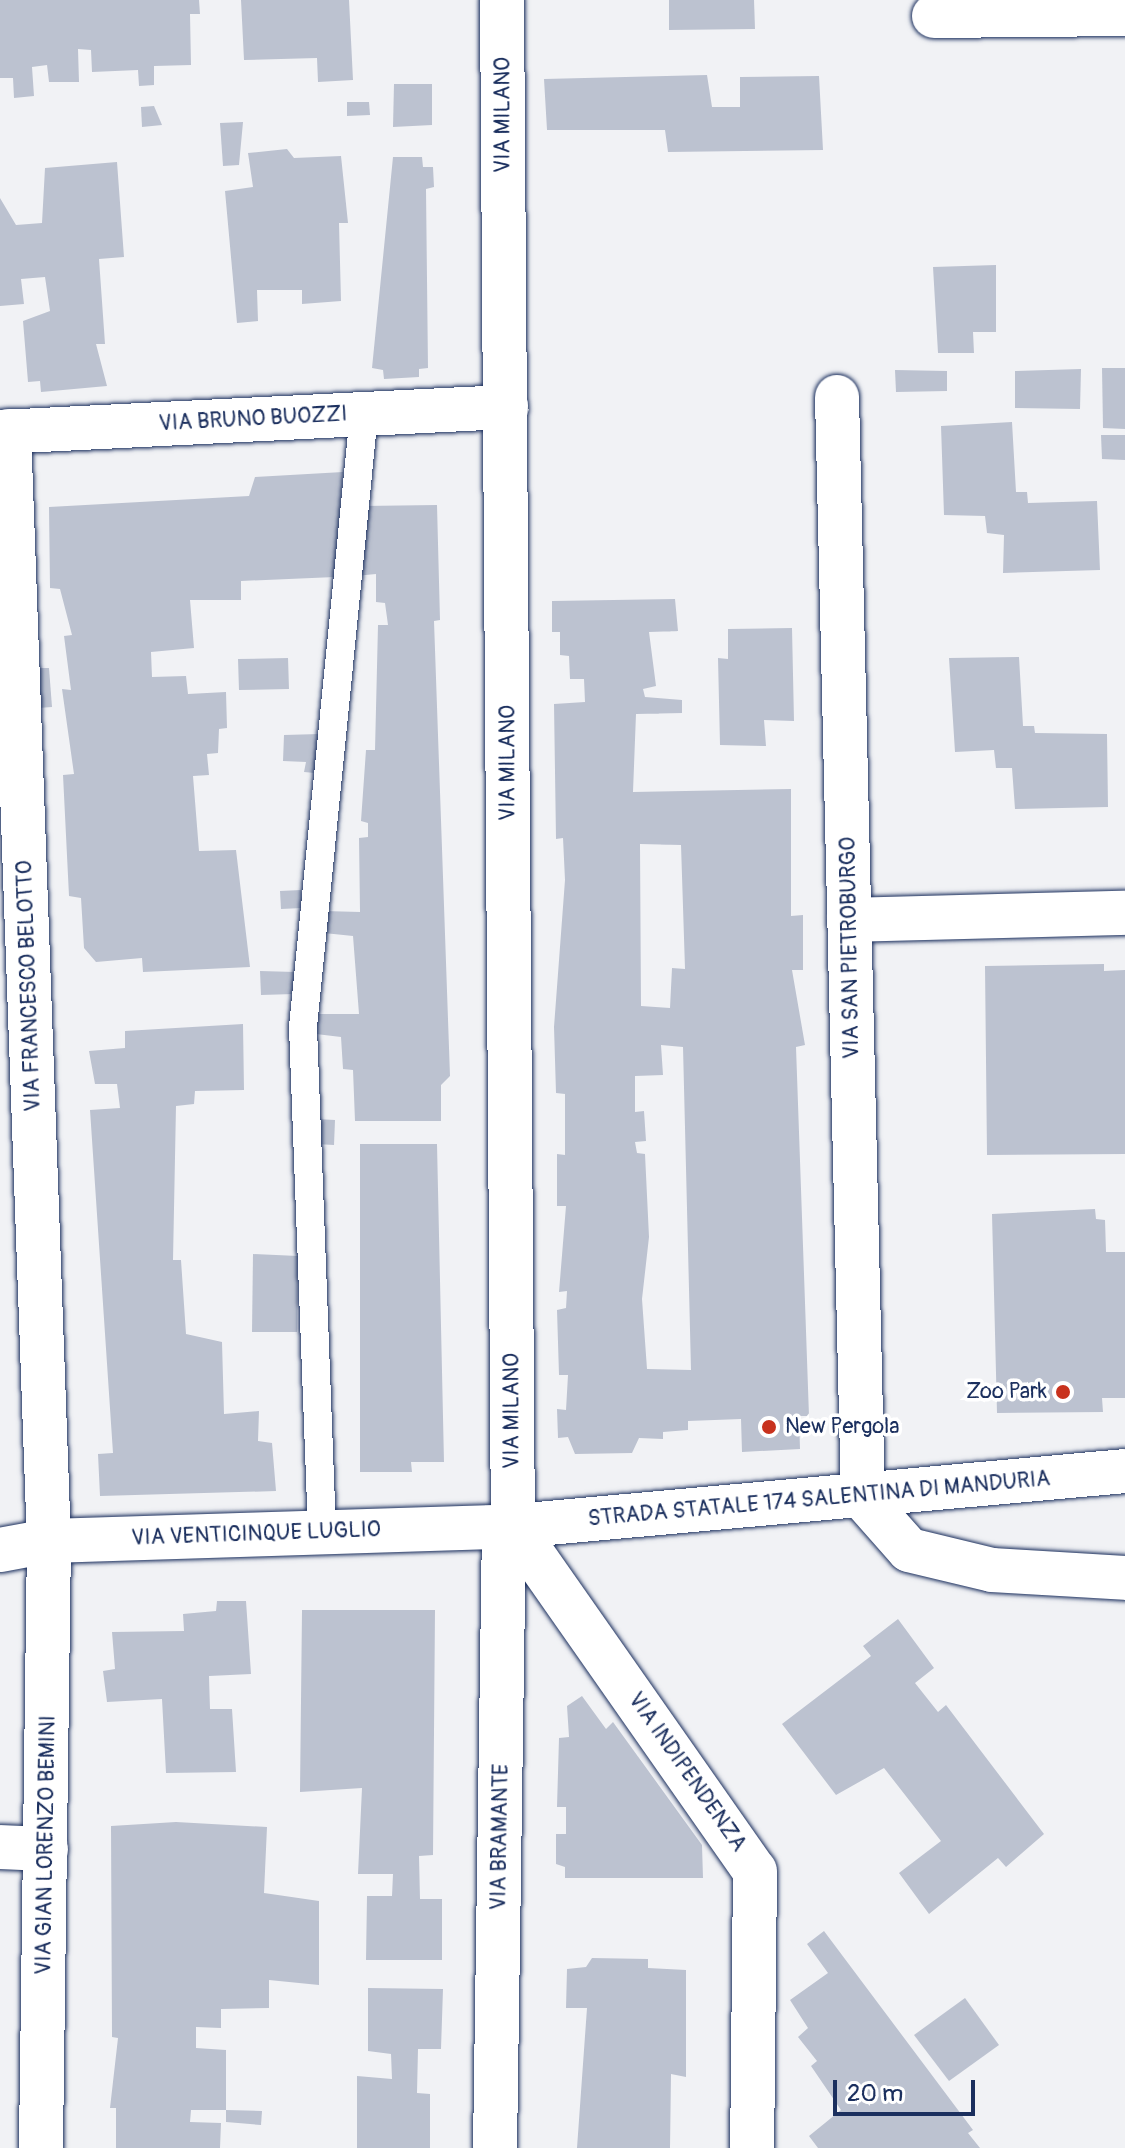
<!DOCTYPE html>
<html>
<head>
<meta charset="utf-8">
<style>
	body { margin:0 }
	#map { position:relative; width:1125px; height:2148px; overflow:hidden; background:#f1f2f5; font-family:Pangolin,sans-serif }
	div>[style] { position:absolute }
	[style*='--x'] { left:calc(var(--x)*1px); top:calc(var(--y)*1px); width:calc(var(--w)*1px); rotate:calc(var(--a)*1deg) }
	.building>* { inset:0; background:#bcc2d0 }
	.roads { filter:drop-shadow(0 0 2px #1b2f5e) drop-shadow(0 0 2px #1b2f5e) }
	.service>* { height:28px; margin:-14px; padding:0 14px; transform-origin:14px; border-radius:14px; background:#fff }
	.minor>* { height:44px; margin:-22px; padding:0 22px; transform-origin:22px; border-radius:22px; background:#fff }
	.primary>* { height:44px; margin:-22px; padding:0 22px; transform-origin:22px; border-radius:22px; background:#fff }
	.dots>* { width:22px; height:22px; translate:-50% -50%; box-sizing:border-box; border:4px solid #fff; border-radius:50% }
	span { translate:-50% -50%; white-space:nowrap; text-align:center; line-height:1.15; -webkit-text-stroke:7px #fff; paint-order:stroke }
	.street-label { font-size:22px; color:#1b2f5e }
	.poi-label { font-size:22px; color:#1b2f5e }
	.right { translate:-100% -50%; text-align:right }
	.left { translate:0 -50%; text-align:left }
	.scale { position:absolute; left:833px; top:2080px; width:142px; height:36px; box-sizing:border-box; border:4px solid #1b2f5e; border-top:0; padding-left:10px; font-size:24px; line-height:28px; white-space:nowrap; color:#1b2f5e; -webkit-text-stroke:6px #fff; paint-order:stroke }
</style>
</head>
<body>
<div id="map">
	<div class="building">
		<i style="clip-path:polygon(0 0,199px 0,200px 14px,190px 14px,191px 65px,154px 66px,154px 85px,139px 86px,138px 70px,92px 72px,91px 50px,78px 49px,79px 82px,49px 82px,47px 65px,32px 67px,34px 96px,14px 98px,13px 78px,0 78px)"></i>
		<i style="clip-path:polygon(241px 0,349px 0,353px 80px,318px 82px,317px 58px,244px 60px)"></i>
		<i style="clip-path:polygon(669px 0,754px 0,755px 29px,669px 30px)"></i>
		<i style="clip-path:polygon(707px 75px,712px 107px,740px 107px,740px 77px,819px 76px,823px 150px,668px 152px,665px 130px,547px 130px,544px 79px)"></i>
		<i style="clip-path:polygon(394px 84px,432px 84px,432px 125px,393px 127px)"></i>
		<i style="clip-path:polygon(347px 102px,369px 102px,370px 115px,347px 116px)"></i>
		<i style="clip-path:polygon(154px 106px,162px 125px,142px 127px,141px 107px)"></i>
		<i style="clip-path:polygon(243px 122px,239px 165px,223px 166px,220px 123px)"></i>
		<i style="clip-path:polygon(287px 149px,294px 158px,341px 156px,348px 223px,339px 223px,341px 301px,302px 304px,302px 290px,257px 290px,258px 321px,237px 323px,225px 191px,253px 187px,248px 153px)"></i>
		<i style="clip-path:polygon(393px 157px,422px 157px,423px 167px,433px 167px,434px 187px,426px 189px,428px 368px,419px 369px,419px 377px,384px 379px,383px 370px,372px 368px)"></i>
		<i style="clip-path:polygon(117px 162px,124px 257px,99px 259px,105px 344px,96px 344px,107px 386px,41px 392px,40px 381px,28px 382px,23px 321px,50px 311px,45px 277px,21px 279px,24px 304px,0 306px,0 198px,16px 225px,42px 223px,45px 168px)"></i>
		<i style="clip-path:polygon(996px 265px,996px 332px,973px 332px,974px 353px,938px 353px,933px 267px)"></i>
		<i style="clip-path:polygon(1102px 368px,1125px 368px,1125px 429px,1103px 428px)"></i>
		<i style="clip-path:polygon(1081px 369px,1080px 409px,1015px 408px,1015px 371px)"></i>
		<i style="clip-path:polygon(895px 370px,947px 371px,947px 391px,896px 392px)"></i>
		<i style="clip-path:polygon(1012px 422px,1016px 492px,1027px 492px,1028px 503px,1097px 501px,1100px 570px,1003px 573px,1004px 535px,987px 533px,985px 516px,944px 515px,941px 426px)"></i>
		<i style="clip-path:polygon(1101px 435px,1125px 435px,1125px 460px,1102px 459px)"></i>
		<i style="clip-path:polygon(343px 472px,335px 577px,241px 581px,241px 600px,190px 600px,194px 648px,151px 652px,152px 677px,186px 676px,188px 694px,226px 692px,227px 728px,219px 729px,218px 753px,207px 754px,209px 775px,193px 776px,199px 851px,236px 850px,250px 967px,143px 972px,142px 958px,96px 962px,84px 948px,81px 898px,69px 896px,63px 775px,74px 774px,62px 689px,71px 690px,64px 636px,72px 635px,60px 589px,50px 588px,49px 507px,249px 496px,255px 477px)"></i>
		<i style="clip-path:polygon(437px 505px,440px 620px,434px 621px,450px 1076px,441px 1085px,441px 1121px,355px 1121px,353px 1070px,343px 1069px,341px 1037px,316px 1034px,316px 1014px,359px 1014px,353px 936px,324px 933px,324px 911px,360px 912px,359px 838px,368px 837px,368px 823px,361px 821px,366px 750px,375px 750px,378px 625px,388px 625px,385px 603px,376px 602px,376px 574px,355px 576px,363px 506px)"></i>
		<i style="clip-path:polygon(evenodd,675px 599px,678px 631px,649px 632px,656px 686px,643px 689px,645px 697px,682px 700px,682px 713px,636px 714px,633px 792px,791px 789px,791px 916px,803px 915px,803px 970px,792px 970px,805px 1045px,796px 1047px,809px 1416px,799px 1416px,800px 1449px,742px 1452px,741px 1419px,688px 1421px,688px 1430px,663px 1432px,663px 1439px,639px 1438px,632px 1453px,575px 1454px,568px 1437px,558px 1438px,557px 1409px,566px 1410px,568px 1375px,559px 1375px,557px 1310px,566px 1308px,567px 1291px,559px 1292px,566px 1206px,557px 1206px,557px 1154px,565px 1155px,565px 1094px,556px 1093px,554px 1027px,565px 880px,563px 838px,556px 839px,554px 704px,585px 702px,584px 679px,570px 679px,569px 656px,560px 655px,560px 632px,552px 632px,552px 601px,675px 599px,640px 844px,681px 845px,685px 969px,672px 968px,670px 1008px,641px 1006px,640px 844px,675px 599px,661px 1045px,683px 1047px,691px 1370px,647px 1369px,642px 1299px,649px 1237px,645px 1154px,637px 1153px,635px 1142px,646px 1141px,644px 1111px,635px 1112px,635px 1076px,663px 1075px,661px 1045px)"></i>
		<i style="clip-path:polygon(792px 628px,794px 721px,764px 720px,766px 746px,720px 745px,718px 658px,728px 659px,728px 629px)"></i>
		<i style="clip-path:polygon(1019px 657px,1023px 726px,1034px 726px,1035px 733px,1107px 734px,1108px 807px,1015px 809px,1012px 768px,996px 768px,994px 750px,955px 752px,949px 658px)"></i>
		<i style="clip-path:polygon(288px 658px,289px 689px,239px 690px,238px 659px)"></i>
		<i style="clip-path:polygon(36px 668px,49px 668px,52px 707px,38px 708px)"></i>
		<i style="clip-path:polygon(319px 734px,315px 773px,304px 772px,306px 762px,283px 761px,284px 735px)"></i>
		<i style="clip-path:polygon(301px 890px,302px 908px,281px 909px,280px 891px)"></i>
		<i style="clip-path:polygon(1104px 964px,1104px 971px,1125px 970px,1125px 1154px,987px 1155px,985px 966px)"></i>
		<i style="clip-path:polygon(260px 971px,295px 972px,294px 994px,261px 995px)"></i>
		<i style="clip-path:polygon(243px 1024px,244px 1090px,195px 1091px,194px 1104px,176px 1106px,173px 1260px,181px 1260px,186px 1334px,222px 1342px,224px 1414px,259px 1411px,258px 1441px,272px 1443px,276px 1491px,100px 1496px,98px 1454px,113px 1453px,90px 1110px,120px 1108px,117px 1084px,95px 1084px,89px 1051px,125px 1048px,125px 1031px)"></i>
		<i style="clip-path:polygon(316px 1119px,335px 1120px,334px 1145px,315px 1144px)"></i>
		<i style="clip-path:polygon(360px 1144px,437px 1144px,444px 1462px,411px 1462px,412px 1472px,360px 1472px)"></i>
		<i style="clip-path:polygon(1095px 1209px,1096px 1219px,1105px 1220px,1106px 1252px,1125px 1252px,1125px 1398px,1102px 1398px,1103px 1412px,997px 1413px,992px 1214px)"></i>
		<i style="clip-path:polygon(253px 1254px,298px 1256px,297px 1332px,252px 1332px)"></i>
		<i style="clip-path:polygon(217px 1601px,246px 1601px,251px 1674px,209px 1676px,210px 1709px,232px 1709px,236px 1772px,166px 1773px,162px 1699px,107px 1702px,103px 1671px,115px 1669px,112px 1632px,184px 1631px,183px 1614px,216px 1611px)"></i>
		<i style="clip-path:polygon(302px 1610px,435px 1610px,433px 1855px,419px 1856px,420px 1899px,442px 1899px,442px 1960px,366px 1960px,367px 1896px,392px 1896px,393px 1874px,358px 1874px,362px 1788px,300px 1792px)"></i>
		<i style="clip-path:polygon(898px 1619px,934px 1668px,915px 1683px,938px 1712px,946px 1705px,1044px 1834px,1006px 1867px,998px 1858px,929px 1914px,899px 1873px,941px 1841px,884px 1768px,836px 1795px,782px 1724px,871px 1656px,863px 1646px)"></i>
		<i style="clip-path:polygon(582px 1696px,606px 1729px,613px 1722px,702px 1845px,703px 1878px,565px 1878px,565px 1867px,556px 1864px,556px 1834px,566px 1834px,566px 1807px,557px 1807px,559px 1738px,569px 1737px,567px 1706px)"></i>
		<i style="clip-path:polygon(176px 1822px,267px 1827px,264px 1893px,319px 1901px,319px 1985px,269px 1980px,269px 2008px,221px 2009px,221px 2028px,196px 2027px,196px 2048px,226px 2050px,226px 2110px,191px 2110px,190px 2122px,221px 2123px,220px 2148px,116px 2148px,116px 2108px,110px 2108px,118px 2038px,112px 2037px,111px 1826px)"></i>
		<i style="clip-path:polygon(824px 1931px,973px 2130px,968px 2133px,980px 2148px,818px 2148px,809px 2136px,841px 2110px,811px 2066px,817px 2061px,798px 2037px,808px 2028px,790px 2000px,828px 1973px,807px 1944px)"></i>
		<i style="clip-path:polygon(592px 1958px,648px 1959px,648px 1968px,686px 1970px,686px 2077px,671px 2074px,670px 2148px,577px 2148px,587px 2008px,566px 2008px,567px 1969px,586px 1967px)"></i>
		<i style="clip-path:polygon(368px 1988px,443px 1989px,441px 2049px,418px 2049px,417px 2093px,430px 2094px,430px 2148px,357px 2148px,357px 2076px,392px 2079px,391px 2054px,368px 2051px)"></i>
		<i style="clip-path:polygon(965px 1998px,999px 2045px,949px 2081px,914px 2035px)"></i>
		<i style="clip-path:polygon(226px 2110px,262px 2111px,261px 2125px,226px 2122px)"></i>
	</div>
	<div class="roads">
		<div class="service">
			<i style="--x:322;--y:1531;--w:504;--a:-92.16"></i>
			<i style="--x:303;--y:1027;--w:616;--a:-84.32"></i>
		</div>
		<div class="minor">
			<i style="--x:502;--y:0;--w:1526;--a:89.59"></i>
			<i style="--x:513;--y:1526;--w:421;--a:55"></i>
			<i style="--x:755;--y:1871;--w:277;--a:90.6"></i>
			<i style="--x:934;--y:16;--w:191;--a:-0.6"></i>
			<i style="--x:837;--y:397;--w:1101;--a:88.65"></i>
			<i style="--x:863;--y:1498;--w:69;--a:48.5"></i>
			<i style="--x:909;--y:1550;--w:85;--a:13.5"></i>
			<i style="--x:992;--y:1570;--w:133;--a:3.4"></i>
			<i style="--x:9;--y:431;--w:1111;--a:87.94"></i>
			<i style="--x:49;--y:1541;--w:607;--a:90.76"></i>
			<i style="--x:0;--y:432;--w:507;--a:-2.83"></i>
			<i style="--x:849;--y:920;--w:276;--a:-1.5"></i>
			<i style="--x:0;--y:1847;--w:46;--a:2.5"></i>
			<i style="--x:495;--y:2148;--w:621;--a:-89.17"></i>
		</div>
		<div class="primary">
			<i style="--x:0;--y:1550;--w:50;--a:-10.4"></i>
			<i style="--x:49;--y:1541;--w:455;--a:-1.8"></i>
			<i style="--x:504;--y:1527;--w:624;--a:-5.15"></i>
		</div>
	</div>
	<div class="dots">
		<i style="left:1063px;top:1392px;background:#c8321e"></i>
		<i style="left:769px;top:1427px;background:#c8321e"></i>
	</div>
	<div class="street-label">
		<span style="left:503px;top:115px;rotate:-90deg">VIA MILANO</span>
		<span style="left:253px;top:419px;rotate:-3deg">VIA BRUNO BUOZZI</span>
		<span style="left:508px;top:763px;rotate:-90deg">VIA MILANO</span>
		<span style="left:850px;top:948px;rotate:-91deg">VIA SAN PIETROBURGO</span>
		<span style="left:29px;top:986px;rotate:-92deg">VIA FRANCESCO BELOTTO</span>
		<span style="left:512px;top:1411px;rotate:-90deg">VIA MILANO</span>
		<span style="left:819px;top:1499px;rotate:-5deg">STRADA STATALE 174 SALENTINA DI MANDURIA</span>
		<span style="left:256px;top:1534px;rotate:-2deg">VIA VENTICINQUE LUGLIO</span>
		<span style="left:687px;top:1772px;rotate:55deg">VIA INDIPENDENZA</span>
		<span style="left:500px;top:1837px;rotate:-89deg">VIA BRAMANTE</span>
		<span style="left:46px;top:1845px;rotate:-89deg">VIA GIAN LORENZO BEMINI</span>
	</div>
	<div class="poi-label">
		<span class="right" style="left:1047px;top:1392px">Zoo Park</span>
		<span class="left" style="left:785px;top:1427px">New Pergola</span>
	</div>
	<div class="scale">20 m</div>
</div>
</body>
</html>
